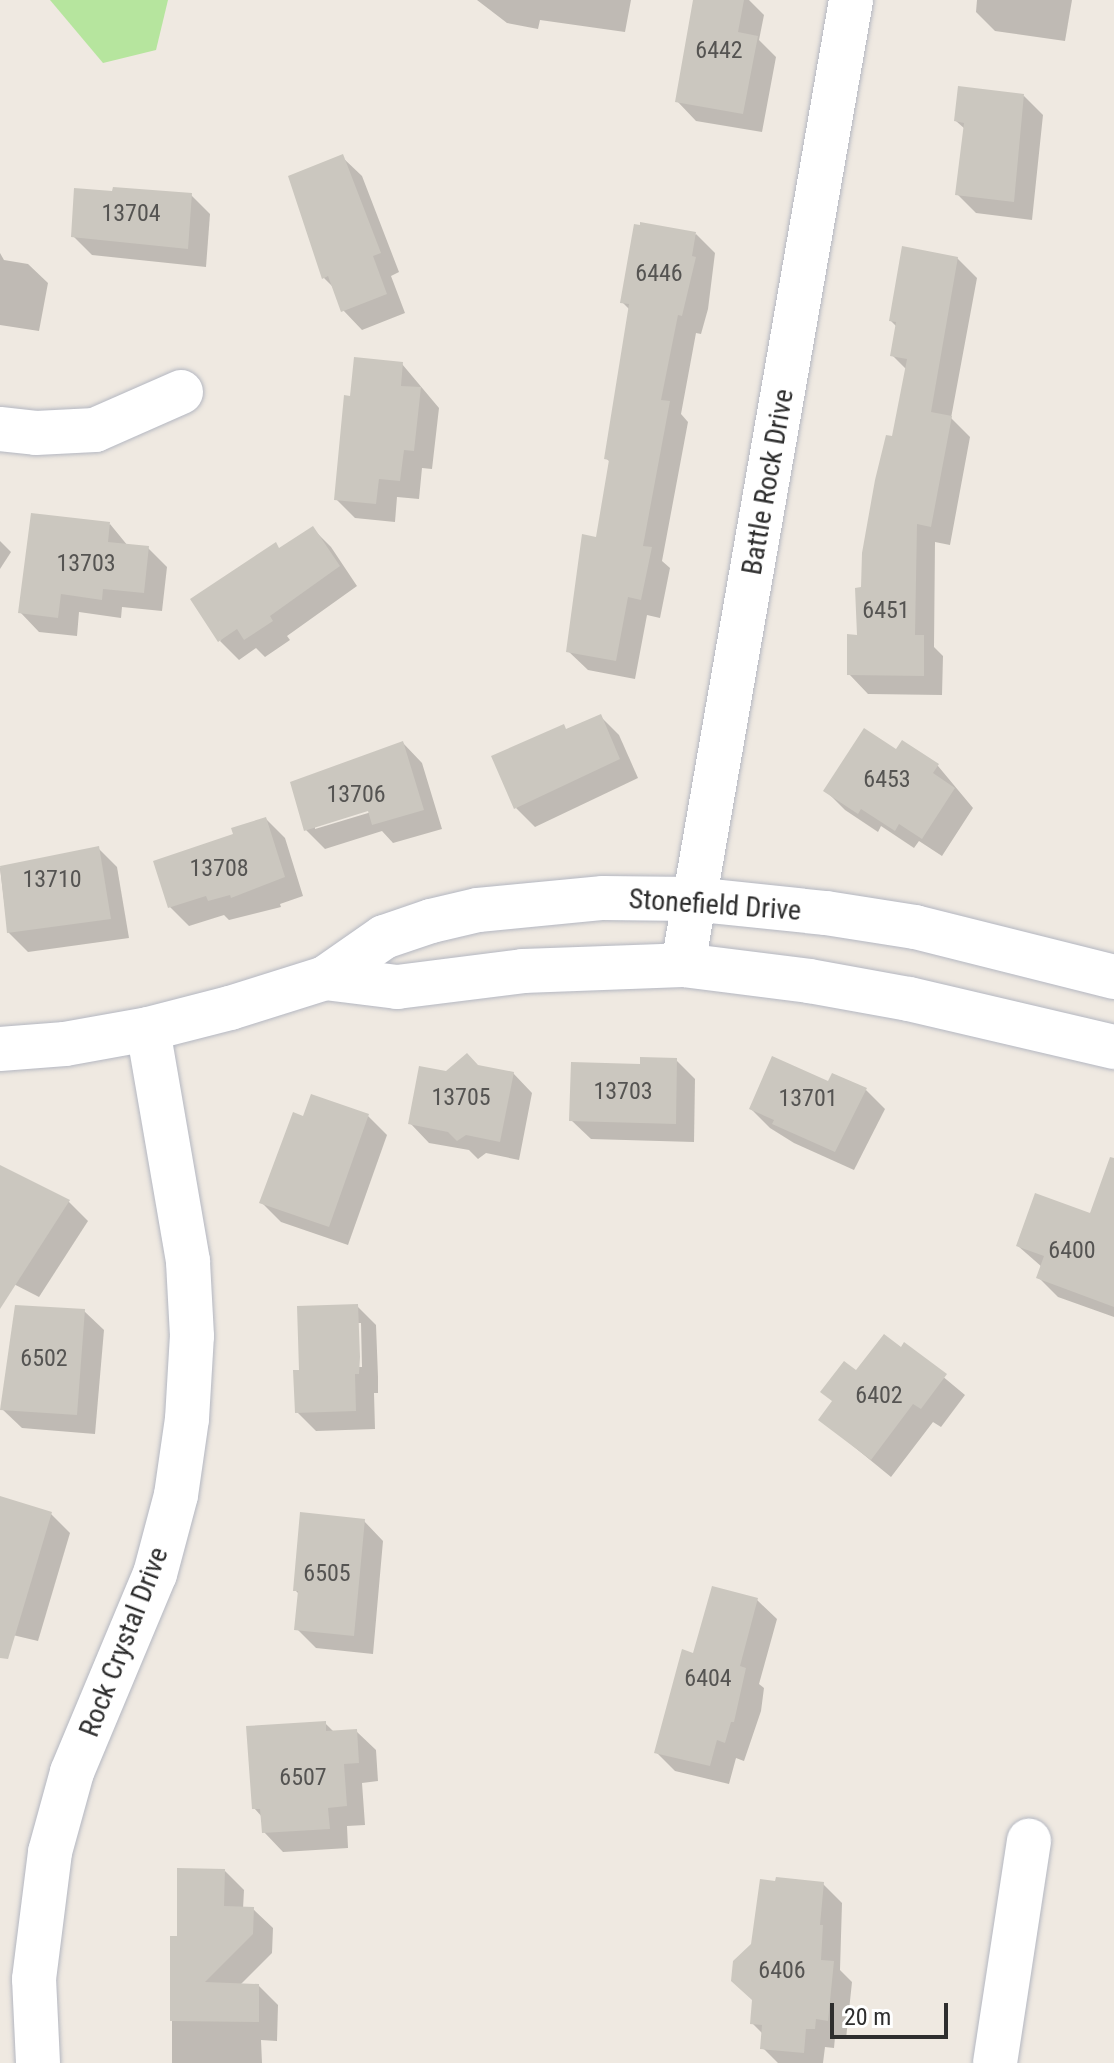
<!DOCTYPE html>
<html>
<head>
<meta charset="utf-8">
<style>
	body { margin:0 }
	#map { position:relative; width:1114px; height:2063px; overflow:hidden; background:#efe9e1; font-family:"Roboto Condensed",sans-serif }
	div>[style] { position:absolute }
	[style*='--x'] { left:calc(var(--x)*1px); top:calc(var(--y)*1px); width:calc(var(--w)*1px); rotate:calc(var(--a)*1deg) }
	.green>* { inset:0; background:#b6e59e }
	.shadow>* { inset:0; background:#0003 }
	.building>* { inset:0; background:#cbc7bf }
	.roads { filter:drop-shadow(0 0 2px #b4b7c1) drop-shadow(0 0 2px #b4b7c1) }
	.street>* { height:44px; margin:-22px; padding:0 22px; transform-origin:22px; border-radius:22px; background:#fff }
	span { translate:-50% -50%; white-space:nowrap; text-align:center; line-height:1.15; -webkit-text-stroke:8px #fff; paint-order:stroke }
	.number-label { font-size:24px; color:#555452 }
	.number-label span { -webkit-text-stroke-width:0 }
	.street-label { font-size:28px; color:#2e2e2e }
	.scale { position:absolute; left:830px; top:2003px; width:118px; height:36px; box-sizing:border-box; border:4px solid #2e2e2e; border-top:0; padding-left:10px; font-size:24px; line-height:28px; white-space:nowrap; color:#2e2e2e; -webkit-text-stroke:6px #fff; paint-order:stroke }
</style>
</head>
<body>
<div id="map">
	<div class="green">
		<i style="clip-path:polygon(50px 0,168px 0,156px 50px,103px 63px)"></i>
	</div>
	<div class="shadow">
		<i style="clip-path:polygon(477px 0,631px 0,625px 32px,540px 20px,538px 29px,507px 23px)"></i>
		<i style="clip-path:polygon(695px 0,749px 0,764px 15px,759px 40px,776px 57px,762px 132px,696px 121px,677px 101px)"></i>
		<i style="clip-path:polygon(977px 0,1072px 0,1065px 41px,995px 31px,976px 12px)"></i>
		<i style="clip-path:polygon(1024px 96px,1043px 115px,1032px 220px,976px 213px,957px 194px,965px 129px,956px 121px)"></i>
		<i style="clip-path:polygon(342px 157px,362px 176px,399px 272px,391px 276px,405px 313px,362px 330px,343px 310px,335px 289px,324px 278px)"></i>
		<i style="clip-path:polygon(191px 195px,210px 214px,206px 267px,92px 255px,73px 236px)"></i>
		<i style="clip-path:polygon(696px 234px,715px 253px,708px 309px,701px 334px,696px 333px,681px 414px,688px 422px,662px 561px,670px 568px,660px 618px,647px 615px,635px 679px,588px 670px,568px 651px,597px 539px,611px 463px,606px 458px,630px 310px,622px 302px)"></i>
		<i style="clip-path:polygon(0 253px,4px 260px,28px 264px,48px 283px,39px 331px,0 325px)"></i>
		<i style="clip-path:polygon(957px 258px,977px 278px,951px 418px,970px 437px,950px 545px,935px 542px,934px 647px,943px 656px,942px 695px,868px 694px,849px 674px,859px 637px,863px 589px,907px 370px,892px 355px,897px 327px,891px 321px)"></i>
		<i style="clip-path:polygon(402px 364px,439px 408px,432px 469px,422px 468px,419px 499px,397px 497px,395px 522px,355px 518px,336px 499px,352px 398px)"></i>
		<i style="clip-path:polygon(110px 524px,128px 546px,148px 548px,167px 567px,162px 611px,122px 607px,121px 618px,79px 612px,77px 636px,39px 632px,20px 612px)"></i>
		<i style="clip-path:polygon(312px 528px,331px 547px,357px 586px,287px 636px,290px 640px,265px 657px,256px 648px,239px 660px,220px 641px,280px 550px)"></i>
		<i style="clip-path:polygon(0 541px,11px 552px,0 569px)"></i>
		<i style="clip-path:polygon(600px 716px,619px 735px,638px 778px,535px 827px,516px 808px)"></i>
		<i style="clip-path:polygon(evenodd,403px 743px,422px 763px,442px 829px,393px 843px,382px 831px,325px 849px,306px 830px,403px 743px,377px 806px,378px 810px,315px 829px,315px 825px,377px 806px)"></i>
		<i style="clip-path:polygon(897px 752px,938px 766px,973px 808px,942px 856px,919px 841px,914px 848px,881px 826px,878px 832px,845px 810px,826px 791px)"></i>
		<i style="clip-path:polygon(266px 819px,285px 838px,303px 896px,280px 904px,281px 907px,229px 920px,224px 915px,189px 926px,170px 907px,235px 835px)"></i>
		<i style="clip-path:polygon(98px 848px,117px 867px,129px 938px,28px 952px,8px 932px,0 868px)"></i>
		<i style="clip-path:polygon(676px 1060px,695px 1079px,694px 1142px,591px 1139px,571px 1120px,642px 1066px)"></i>
		<i style="clip-path:polygon(478px 1066px,513px 1073px,532px 1093px,519px 1160px,486px 1153px,478px 1159px,469px 1150px,429px 1143px,410px 1123px,447px 1073px)"></i>
		<i style="clip-path:polygon(829px 1084px,866px 1090px,885px 1109px,854px 1170px,794px 1143px,770px 1128px,751px 1109px)"></i>
		<i style="clip-path:polygon(368px 1116px,387px 1135px,348px 1245px,281px 1222px,262px 1203px,304px 1119px)"></i>
		<i style="clip-path:polygon(0 1167px,69px 1202px,88px 1221px,39px 1297px,0 1277px)"></i>
		<i style="clip-path:polygon(1114px 1202px,1114px 1317px,1058px 1297px,1039px 1278px,1042px 1267px,1018px 1246px)"></i>
		<i style="clip-path:polygon(evenodd,357px 1306px,376px 1325px,378px 1377px,378px 1393px,374px 1393px,375px 1429px,316px 1431px,297px 1412px,301px 1372px,357px 1306px,357px 1323px,361px 1323px,362px 1367px,358px 1367px,357px 1323px)"></i>
		<i style="clip-path:polygon(84px 1311px,104px 1330px,95px 1434px,22px 1428px,2px 1409px)"></i>
		<i style="clip-path:polygon(905px 1345px,965px 1395px,941px 1427px,933px 1422px,891px 1477px,820px 1419px,857px 1373px)"></i>
		<i style="clip-path:polygon(0 1498px,51px 1514px,70px 1533px,38px 1641px,0 1632px)"></i>
		<i style="clip-path:polygon(364px 1521px,383px 1541px,373px 1654px,316px 1648px,297px 1629px,300px 1595px,295px 1590px)"></i>
		<i style="clip-path:polygon(757px 1600px,777px 1619px,759px 1684px,764px 1688px,761px 1711px,744px 1761px,736px 1758px,729px 1784px,675px 1771px,656px 1752px,695px 1655px)"></i>
		<i style="clip-path:polygon(325px 1723px,334px 1732px,356px 1731px,376px 1750px,378px 1781px,362px 1783px,365px 1825px,347px 1826px,348px 1848px,283px 1852px,264px 1832px,263px 1818px,254px 1808px)"></i>
		<i style="clip-path:polygon(225px 1871px,244px 1890px,243px 1909px,253px 1909px,273px 1928px,272px 1953px,240px 1985px,259px 1986px,278px 2005px,277px 2041px,261px 2040px,262px 2063px,172px 2063px,172px 1938px,179px 1938px)"></i>
		<i style="clip-path:polygon(823px 1884px,842px 1903px,840px 1970px,852px 1982px,846px 2039px,835px 2037px,834px 2048px,825px 2047px,823px 2063px,778px 2063px,763px 2048px,764px 2035px,752px 2023px)"></i>
	</div>
	<div class="building">
		<i style="clip-path:polygon(693px 0,744px 0,738px 32px,758px 36px,743px 114px,675px 102px)"></i>
		<i style="clip-path:polygon(958px 86px,1024px 94px,1014px 202px,955px 195px,964px 123px,954px 121px)"></i>
		<i style="clip-path:polygon(343px 154px,381px 253px,373px 256px,387px 294px,341px 312px,328px 276px,322px 279px,288px 176px)"></i>
		<i style="clip-path:polygon(113px 187px,192px 193px,188px 249px,71px 237px,74px 188px,112px 191px)"></i>
		<i style="clip-path:polygon(640px 222px,696px 232px,692px 256px,696px 257px,682px 316px,678px 315px,661px 400px,670px 401px,643px 546px,652px 547px,641px 600px,628px 597px,616px 661px,566px 652px,582px 534px,596px 537px,609px 460px,604px 459px,629px 304px,620px 303px,634px 224px,640px 225px)"></i>
		<i style="clip-path:polygon(902px 246px,958px 257px,931px 412px,952px 416px,931px 527px,917px 524px,915px 635px,924px 635px,924px 676px,847px 675px,847px 634px,857px 635px,855px 588px,861px 587px,862px 553px,875px 480px,886px 435px,892px 436px,907px 359px,890px 356px,896px 322px,889px 321px)"></i>
		<i style="clip-path:polygon(354px 357px,403px 362px,401px 386px,421px 387px,414px 451px,404px 450px,400px 481px,379px 479px,376px 504px,334px 500px,344px 395px,350px 396px)"></i>
		<i style="clip-path:polygon(31px 513px,110px 522px,108px 542px,149px 546px,144px 593px,103px 589px,102px 600px,61px 594px,58px 618px,18px 613px)"></i>
		<i style="clip-path:polygon(313px 526px,340px 566px,270px 616px,273px 621px,244px 640px,237px 629px,218px 642px,190px 599px,276px 542px,279px 548px)"></i>
		<i style="clip-path:polygon(601px 714px,620px 759px,514px 809px,491px 756px,564px 724px,566px 729px)"></i>
		<i style="clip-path:polygon(864px 728px,896px 749px,902px 740px,939px 764px,933px 773px,955px 788px,922px 839px,899px 824px,895px 831px,861px 809px,858px 814px,823px 791px)"></i>
		<i style="clip-path:polygon(403px 741px,424px 810px,372px 825px,368px 811px,304px 831px,290px 782px)"></i>
		<i style="clip-path:polygon(266px 817px,285px 877px,231px 898px,230px 895px,208px 901px,206px 896px,168px 908px,153px 861px,233px 834px,231px 828px)"></i>
		<i style="clip-path:polygon(99px 846px,111px 919px,7px 933px,0 866px)"></i>
		<i style="clip-path:polygon(467px 1053px,478px 1065px,514px 1072px,500px 1142px,466px 1135px,457px 1141px,448px 1132px,408px 1124px,419px 1066px,446px 1071px)"></i>
		<i style="clip-path:polygon(772px 1056px,828px 1081px,832px 1073px,867px 1088px,835px 1152px,772px 1124px,774px 1120px,749px 1109px)"></i>
		<i style="clip-path:polygon(640px 1057px,677px 1058px,676px 1124px,569px 1121px,571px 1062px,640px 1064px)"></i>
		<i style="clip-path:polygon(311px 1094px,369px 1114px,329px 1227px,259px 1203px,293px 1112px,303px 1116px)"></i>
		<i style="clip-path:polygon(1110px 1157px,1114px 1158px,1114px 1307px,1036px 1278px,1044px 1256px,1016px 1246px,1035px 1193px,1090px 1213px)"></i>
		<i style="clip-path:polygon(0 1165px,70px 1200px,0 1309px)"></i>
		<i style="clip-path:polygon(358px 1304px,360px 1357px,359px 1374px,355px 1374px,356px 1411px,295px 1413px,293px 1370px,299px 1370px,297px 1306px)"></i>
		<i style="clip-path:polygon(15px 1305px,85px 1309px,77px 1415px,0 1410px)"></i>
		<i style="clip-path:polygon(884px 1334px,901px 1347px,904px 1342px,947px 1374px,921px 1409px,913px 1404px,871px 1460px,818px 1420px,832px 1401px,820px 1392px,844px 1361px,856px 1370px)"></i>
		<i style="clip-path:polygon(0 1496px,52px 1512px,8px 1659px,0 1658px)"></i>
		<i style="clip-path:polygon(300px 1512px,365px 1519px,354px 1636px,294px 1630px,298px 1591px,293px 1591px)"></i>
		<i style="clip-path:polygon(712px 1586px,758px 1598px,740px 1666px,746px 1668px,734px 1722px,731px 1722px,725px 1743px,717px 1740px,710px 1766px,654px 1753px,682px 1649px,693px 1653px)"></i>
		<i style="clip-path:polygon(326px 1721px,326px 1731px,357px 1729px,359px 1763px,344px 1764px,347px 1806px,328px 1808px,330px 1829px,262px 1833px,260px 1809px,252px 1809px,246px 1726px)"></i>
		<i style="clip-path:polygon(177px 1868px,225px 1869px,224px 1906px,254px 1907px,253px 1934px,205px 1982px,259px 1984px,259px 2022px,170px 2021px,170px 1936px,177px 1936px)"></i>
		<i style="clip-path:polygon(776px 1877px,824px 1882px,820px 1925px,823px 1925px,821px 1960px,834px 1961px,828px 2021px,816px 2019px,815px 2029px,806px 2029px,804px 2053px,760px 2049px,762px 2025px,750px 2024px,752px 2000px,731px 1981px,733px 1961px,751px 1944px,760px 1879px,775px 1881px)"></i>
	</div>
	<div class="roads">
		<div class="street">
			<i style="--x:0;--y:429;--w:36;--a:6"></i>
			<i style="--x:36;--y:433;--w:59;--a:-2.9"></i>
			<i style="--x:95;--y:430;--w:94;--a:-23.8"></i>
			<i style="--x:683;--y:965;--w:980;--a:-80.12"></i>
			<i style="--x:325;--y:978;--w:73;--a:7.1"></i>
			<i style="--x:397;--y:987;--w:127;--a:-7.2"></i>
			<i style="--x:523;--y:971;--w:160;--a:-2.1"></i>
			<i style="--x:683;--y:965;--w:127;--a:7.2"></i>
			<i style="--x:809;--y:981;--w:102;--a:10.2"></i>
			<i style="--x:909;--y:999;--w:211;--a:13.2"></i>
			<i style="--x:0;--y:1049;--w:65;--a:-4.4"></i>
			<i style="--x:65;--y:1044;--w:84;--a:-10.2"></i>
			<i style="--x:148;--y:1029;--w:85;--a:-14.4"></i>
			<i style="--x:230;--y:1008;--w:100;--a:-17.5"></i>
			<i style="--x:325;--y:978;--w:72;--a:-34.8"></i>
			<i style="--x:384;--y:937;--w:50;--a:-18.8"></i>
			<i style="--x:431;--y:921;--w:48;--a:-13.2"></i>
			<i style="--x:478;--y:910;--w:126;--a:-5.5"></i>
			<i style="--x:603;--y:898;--w:89;--a:0.6"></i>
			<i style="--x:692;--y:899;--w:135;--a:6"></i>
			<i style="--x:826;--y:913;--w:90;--a:8.9"></i>
			<i style="--x:915;--y:927;--w:205;--a:14.1"></i>
			<i style="--x:38;--y:2063;--w:84;--a:-92.7"></i>
			<i style="--x:34;--y:1979;--w:128;--a:-82.8"></i>
			<i style="--x:50;--y:1852;--w:83;--a:-74.6"></i>
			<i style="--x:72;--y:1772;--w:215;--a:-67.3"></i>
			<i style="--x:155;--y:1574;--w:82;--a:-75.1"></i>
			<i style="--x:176;--y:1495;--w:77;--a:-81.8"></i>
			<i style="--x:187;--y:1419;--w:83;--a:-86.6"></i>
			<i style="--x:192;--y:1336;--w:75;--a:-93.1"></i>
			<i style="--x:188;--y:1261;--w:235;--a:-99.8"></i>
			<i style="--x:995;--y:2063;--w:225;--a:-81.3"></i>
		</div>
	</div>
	<div class="number-label">
		<span style="left:719px;top:51px">6442</span>
		<span style="left:131px;top:214px">13704</span>
		<span style="left:659px;top:274px">6446</span>
		<span style="left:86px;top:564px">13703</span>
		<span style="left:886px;top:611px">6451</span>
		<span style="left:887px;top:780px">6453</span>
		<span style="left:356px;top:795px">13706</span>
		<span style="left:219px;top:869px">13708</span>
		<span style="left:52px;top:880px">13710</span>
		<span style="left:623px;top:1092px">13703</span>
		<span style="left:461px;top:1098px">13705</span>
		<span style="left:808px;top:1099px">13701</span>
		<span style="left:1072px;top:1251px">6400</span>
		<span style="left:44px;top:1359px">6502</span>
		<span style="left:879px;top:1396px">6402</span>
		<span style="left:327px;top:1574px">6505</span>
		<span style="left:708px;top:1679px">6404</span>
		<span style="left:303px;top:1778px">6507</span>
		<span style="left:782px;top:1971px">6406</span>
	</div>
	<div class="street-label">
		<span style="left:768px;top:482px;rotate:-80deg">Battle Rock Drive</span>
		<span style="left:715px;top:905px;rotate:4deg">Stonefield Drive</span>
		<span style="left:124px;top:1642px;rotate:-69deg">Rock Crystal Drive</span>
	</div>
	<div class="scale">20 m</div>
</div>
</body>
</html>
